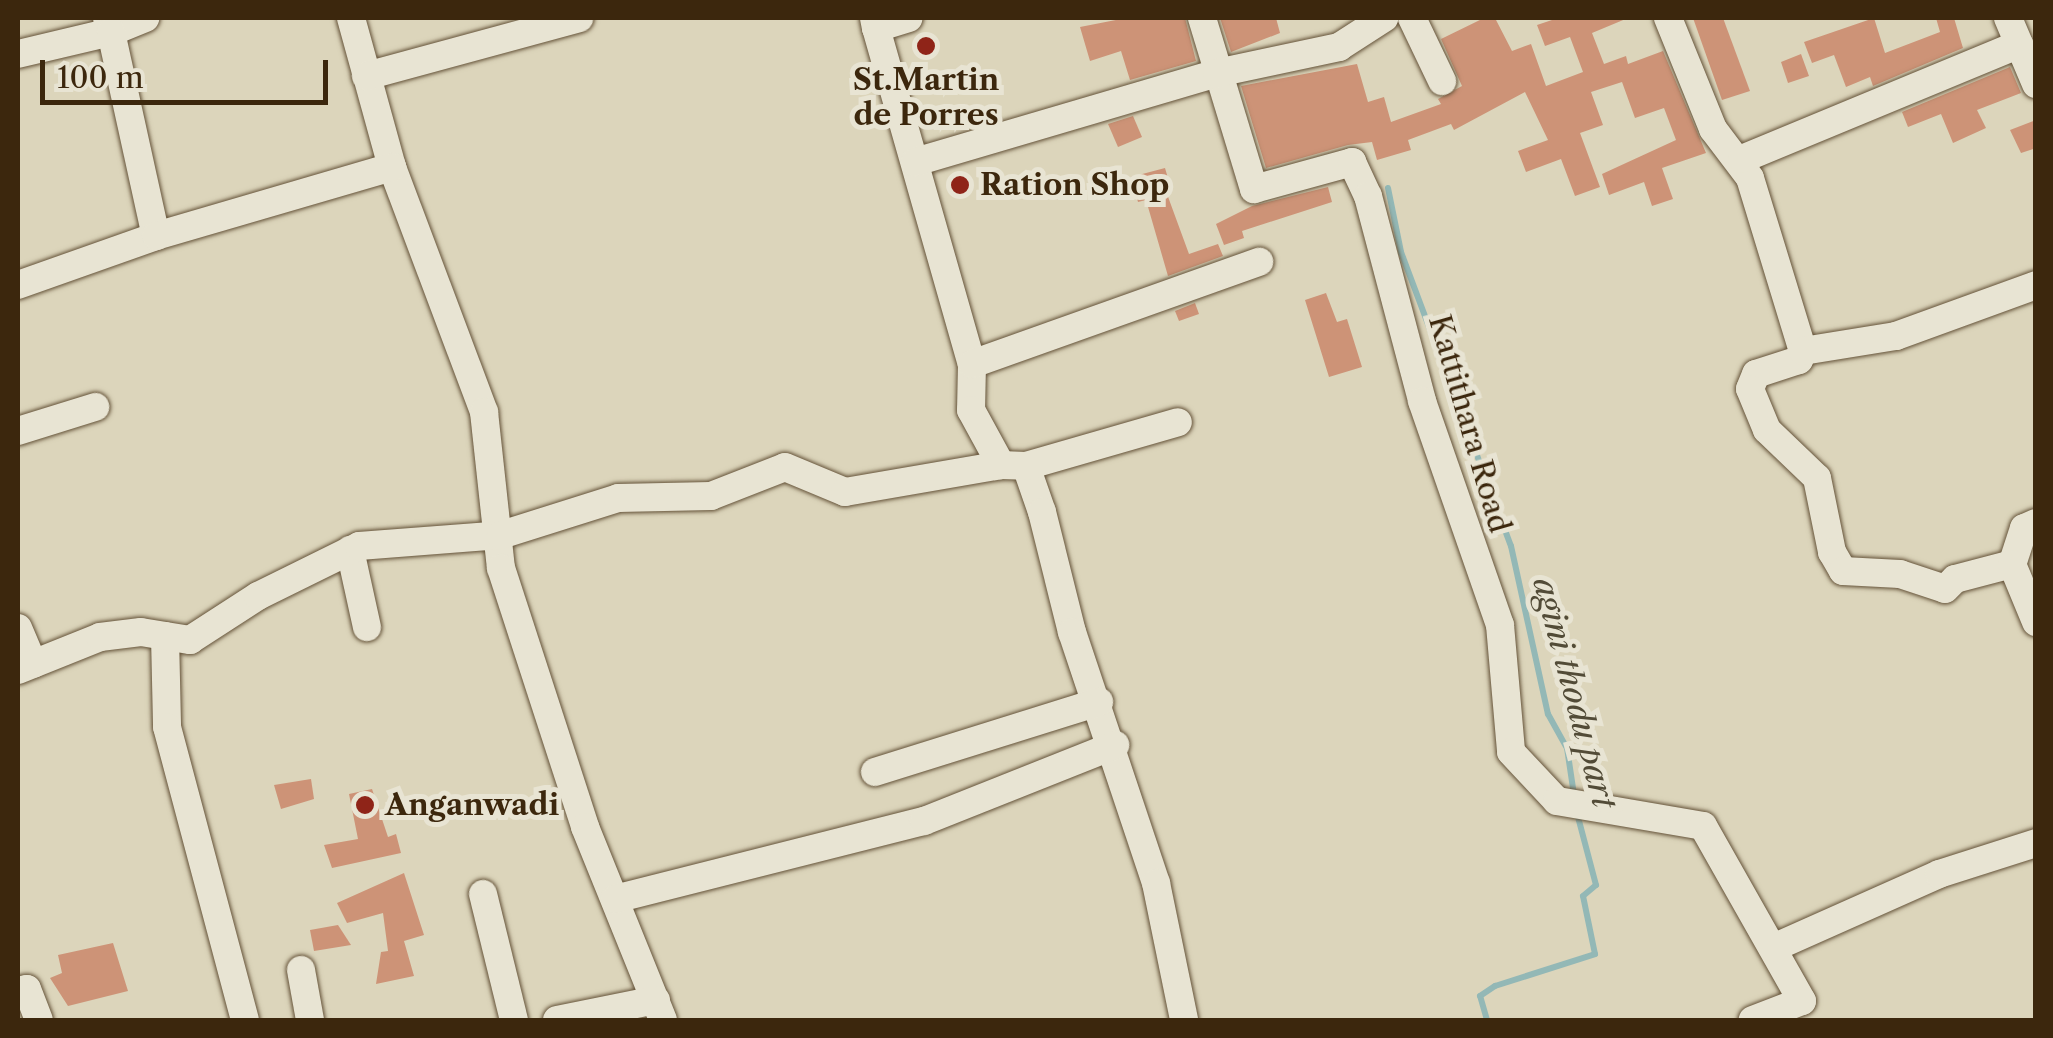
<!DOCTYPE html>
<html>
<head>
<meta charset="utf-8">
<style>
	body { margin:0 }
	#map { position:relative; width:2053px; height:1038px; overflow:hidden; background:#dcd5bb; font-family:"Libre Caslon Text",serif }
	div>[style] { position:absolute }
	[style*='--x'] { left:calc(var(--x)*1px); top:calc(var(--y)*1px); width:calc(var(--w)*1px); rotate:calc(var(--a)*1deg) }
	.stream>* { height:6px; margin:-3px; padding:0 3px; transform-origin:3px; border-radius:3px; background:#93b8b6 }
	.building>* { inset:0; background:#cd9377 }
	.roads { filter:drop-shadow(0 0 2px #645238) drop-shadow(0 0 2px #645238) }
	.minor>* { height:28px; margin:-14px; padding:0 14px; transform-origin:14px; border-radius:14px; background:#e8e4d3 }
	.dots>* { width:28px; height:28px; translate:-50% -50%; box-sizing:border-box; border:5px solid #e8e4d3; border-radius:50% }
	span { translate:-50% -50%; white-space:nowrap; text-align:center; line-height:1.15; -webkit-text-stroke:10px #e8e4d3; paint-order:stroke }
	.poi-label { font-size:30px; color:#3c270d; font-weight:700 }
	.left { translate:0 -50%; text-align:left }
	.street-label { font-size:30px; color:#3c270d }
	.water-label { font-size:32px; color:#524b37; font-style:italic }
	.frame { position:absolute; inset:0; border:20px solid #3c270d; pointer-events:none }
	.scale { position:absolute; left:40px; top:60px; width:288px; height:45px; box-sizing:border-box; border:5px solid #3c270d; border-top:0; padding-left:12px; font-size:30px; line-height:35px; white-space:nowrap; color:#3c270d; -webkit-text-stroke:8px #e8e4d3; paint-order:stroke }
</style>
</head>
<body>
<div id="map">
	<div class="stream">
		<i style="--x:1388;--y:188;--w:65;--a:78.5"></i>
		<i style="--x:1401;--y:252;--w:314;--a:69.5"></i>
		<i style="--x:1511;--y:546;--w:172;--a:77.6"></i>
		<i style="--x:1548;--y:714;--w:39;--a:61"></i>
		<i style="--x:1567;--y:748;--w:48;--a:81.5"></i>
		<i style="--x:1487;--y:1020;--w:25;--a:-106"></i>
		<i style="--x:1480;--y:996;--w:18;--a:-34"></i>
		<i style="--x:1495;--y:986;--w:105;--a:-17.7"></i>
		<i style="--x:1595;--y:954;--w:59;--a:-101.7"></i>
		<i style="--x:1583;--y:896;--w:17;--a:-40"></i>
		<i style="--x:1596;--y:885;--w:74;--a:-104.8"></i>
	</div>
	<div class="building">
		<i style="clip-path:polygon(1126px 18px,1185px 18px,1196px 61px,1130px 80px,1121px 51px,1090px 61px,1080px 27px)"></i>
		<i style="clip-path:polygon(1220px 18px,1276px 18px,1280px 33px,1231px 52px)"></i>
		<i style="clip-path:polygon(1484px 18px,1495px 18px,1512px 51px,1531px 44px,1546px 86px,1583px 72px,1570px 37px,1545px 46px,1537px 25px,1558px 18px,1628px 18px,1592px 33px,1604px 64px,1626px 56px,1628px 64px,1663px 51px,1706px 153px,1662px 168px,1673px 199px,1652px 206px,1644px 182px,1609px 195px,1602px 174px,1676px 140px,1664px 108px,1635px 118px,1622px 82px,1591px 92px,1603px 125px,1580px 133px,1600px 187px,1575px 196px,1561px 159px,1526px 172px,1518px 151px,1548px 140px,1525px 92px,1454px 130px,1451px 124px,1408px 140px,1411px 150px,1377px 160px,1372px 142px,1348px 145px,1266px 168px,1241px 86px,1357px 64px,1368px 102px,1384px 97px,1391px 122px,1441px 104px,1438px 99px,1462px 86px,1441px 39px)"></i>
		<i style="clip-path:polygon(1693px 18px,1723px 18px,1750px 91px,1722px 100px)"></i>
		<i style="clip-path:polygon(1874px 18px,1885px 53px,1940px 32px,1936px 18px,1954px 18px,1963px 48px,1873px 86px,1870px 77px,1846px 87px,1834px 55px,1812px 63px,1804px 42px)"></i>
		<i style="clip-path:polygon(1801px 54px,1809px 76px,1788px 83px,1781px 62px)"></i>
		<i style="clip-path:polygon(2010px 67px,2021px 93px,1977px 110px,1986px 128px,1953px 143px,1941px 114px,1908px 127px,1902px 112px)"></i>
		<i style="clip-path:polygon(1133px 116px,1142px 137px,1118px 147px,1108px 124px)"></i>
		<i style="clip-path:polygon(2036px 120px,2036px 148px,2021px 153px,2010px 130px)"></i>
		<i style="clip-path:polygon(1165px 168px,1172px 192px,1167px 194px,1189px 254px,1218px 244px,1223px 256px,1168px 276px,1146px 200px,1138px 202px,1131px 177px)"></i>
		<i style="clip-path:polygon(1328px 187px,1332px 202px,1242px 231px,1244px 238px,1224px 245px,1216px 224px,1252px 206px)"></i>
		<i style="clip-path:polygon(1326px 293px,1337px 322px,1347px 319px,1362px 367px,1329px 377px,1305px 300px)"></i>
		<i style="clip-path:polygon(1195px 303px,1199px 314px,1179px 321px,1175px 311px)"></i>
		<i style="clip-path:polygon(311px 779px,314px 799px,281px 809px,274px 785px)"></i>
		<i style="clip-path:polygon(372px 789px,388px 837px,396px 834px,401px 853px,332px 868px,324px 845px,358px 839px,349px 794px)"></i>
		<i style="clip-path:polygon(404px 873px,424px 935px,404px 941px,414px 976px,376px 984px,381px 952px,388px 951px,383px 913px,347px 923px,337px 903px)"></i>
		<i style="clip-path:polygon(338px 925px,351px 945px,314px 951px,310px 930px)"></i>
		<i style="clip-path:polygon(113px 943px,128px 991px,68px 1006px,50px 978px,62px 973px,58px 955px)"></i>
	</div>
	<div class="roads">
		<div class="minor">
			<i style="--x:107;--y:18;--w:15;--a:74"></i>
			<i style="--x:111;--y:32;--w:37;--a:-22"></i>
			<i style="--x:351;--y:18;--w:155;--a:74.6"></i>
			<i style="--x:392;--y:167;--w:262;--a:69.4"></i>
			<i style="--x:484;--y:412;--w:157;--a:83.8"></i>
			<i style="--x:501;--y:568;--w:272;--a:72"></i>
			<i style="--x:585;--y:827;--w:208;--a:68"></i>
			<i style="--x:874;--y:18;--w:10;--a:79"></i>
			<i style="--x:876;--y:28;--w:34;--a:-17"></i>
			<i style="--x:1202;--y:18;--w:179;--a:73.1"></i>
			<i style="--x:1254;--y:189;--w:102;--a:-15.4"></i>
			<i style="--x:1352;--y:162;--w:38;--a:65"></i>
			<i style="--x:1368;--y:196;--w:212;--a:75.2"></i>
			<i style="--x:1422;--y:401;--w:237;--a:70.8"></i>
			<i style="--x:1500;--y:625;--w:127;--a:85"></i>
			<i style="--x:1511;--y:752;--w:67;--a:46.8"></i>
			<i style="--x:1557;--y:801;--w:148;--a:9.7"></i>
			<i style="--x:1703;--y:826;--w:201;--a:60.5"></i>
			<i style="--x:1802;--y:1001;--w:53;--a:158.8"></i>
			<i style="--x:1412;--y:18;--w:70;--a:64.5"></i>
			<i style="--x:1668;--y:18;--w:120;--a:67.9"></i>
			<i style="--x:1713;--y:129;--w:61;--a:52.9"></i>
			<i style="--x:1750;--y:178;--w:181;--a:73"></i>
			<i style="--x:1803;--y:351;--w:10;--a:114"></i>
			<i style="--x:1799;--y:360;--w:45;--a:162"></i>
			<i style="--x:1756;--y:374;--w:16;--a:112"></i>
			<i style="--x:1750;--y:389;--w:44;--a:67.5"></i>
			<i style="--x:1767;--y:430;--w:69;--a:43.8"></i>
			<i style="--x:1817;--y:478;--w:76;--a:78.5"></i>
			<i style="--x:1832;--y:552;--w:22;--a:60"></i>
			<i style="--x:1843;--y:571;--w:57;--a:3"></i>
			<i style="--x:1900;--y:574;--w:47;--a:18.4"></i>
			<i style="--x:1945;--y:589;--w:14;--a:-45"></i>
			<i style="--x:1955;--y:579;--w:59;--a:-14.7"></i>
			<i style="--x:2008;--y:18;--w:72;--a:67"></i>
			<i style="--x:876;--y:28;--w:349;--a:74.1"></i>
			<i style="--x:972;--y:364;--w:46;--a:91.2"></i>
			<i style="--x:971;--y:410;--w:63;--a:61.4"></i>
			<i style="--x:1001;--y:465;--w:25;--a:2"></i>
			<i style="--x:1026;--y:466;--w:49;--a:70.8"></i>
			<i style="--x:1042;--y:512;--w:124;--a:76"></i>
			<i style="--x:1072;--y:632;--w:265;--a:71.5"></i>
			<i style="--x:1156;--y:883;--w:140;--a:78.4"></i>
			<i style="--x:18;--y:54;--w:96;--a:-13.3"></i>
			<i style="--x:111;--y:32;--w:209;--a:77.6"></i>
			<i style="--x:366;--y:76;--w:221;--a:-15.2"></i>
			<i style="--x:1742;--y:159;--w:300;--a:-22.5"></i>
			<i style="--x:915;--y:162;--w:315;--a:-16.4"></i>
			<i style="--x:1217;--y:73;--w:125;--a:-12"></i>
			<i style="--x:1339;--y:47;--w:54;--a:-32.8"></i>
			<i style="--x:18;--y:285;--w:146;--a:-19.5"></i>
			<i style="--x:156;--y:236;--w:246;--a:-16.3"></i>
			<i style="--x:1803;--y:351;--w:94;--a:-9.2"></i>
			<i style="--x:1896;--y:336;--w:149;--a:-20"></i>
			<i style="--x:972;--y:364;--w:305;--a:-19.6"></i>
			<i style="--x:18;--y:431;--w:81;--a:-17.3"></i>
			<i style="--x:1026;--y:466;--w:158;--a:-16.1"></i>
			<i style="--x:2036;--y:523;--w:13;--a:157"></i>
			<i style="--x:2024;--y:528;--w:38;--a:108"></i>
			<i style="--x:2012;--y:564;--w:63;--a:67.5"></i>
			<i style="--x:350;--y:550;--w:79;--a:77.6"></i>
			<i style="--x:18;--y:628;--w:39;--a:67"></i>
			<i style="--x:165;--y:636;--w:91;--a:88.7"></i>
			<i style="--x:167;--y:727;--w:303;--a:75.1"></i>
			<i style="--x:18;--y:670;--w:88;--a:-21.9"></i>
			<i style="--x:100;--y:637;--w:41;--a:-7"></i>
			<i style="--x:141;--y:632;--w:50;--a:9.3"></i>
			<i style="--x:190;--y:640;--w:81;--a:-32.9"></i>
			<i style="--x:258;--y:596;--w:113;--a:-26.3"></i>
			<i style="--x:359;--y:546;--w:142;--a:-4.4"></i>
			<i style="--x:501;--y:535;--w:123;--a:-17.5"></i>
			<i style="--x:618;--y:498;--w:93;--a:-1.2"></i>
			<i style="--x:711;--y:496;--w:79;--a:-21.4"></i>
			<i style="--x:785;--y:467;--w:65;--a:22.6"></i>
			<i style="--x:845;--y:492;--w:158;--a:-9.8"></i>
			<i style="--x:875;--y:772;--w:235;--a:-17.4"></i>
			<i style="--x:483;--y:894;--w:130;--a:76.2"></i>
			<i style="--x:615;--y:899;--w:319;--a:-14.2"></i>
			<i style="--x:924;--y:821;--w:206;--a:-21.7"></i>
			<i style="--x:1773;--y:948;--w:182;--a:-24"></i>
			<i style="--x:1939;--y:874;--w:102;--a:-17.7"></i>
			<i style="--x:301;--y:970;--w:51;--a:79.8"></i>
			<i style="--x:18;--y:991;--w:9;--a:-13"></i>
			<i style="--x:27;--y:989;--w:33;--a:69"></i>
			<i style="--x:557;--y:1020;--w:101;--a:-11.4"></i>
		</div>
	</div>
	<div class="dots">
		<i style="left:926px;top:46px;background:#8f2418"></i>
		<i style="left:960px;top:185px;background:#8f2418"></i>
		<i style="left:365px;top:805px;background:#8f2418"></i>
	</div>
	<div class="poi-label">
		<span style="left:926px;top:97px">St.Martin<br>de Porres</span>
		<span class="left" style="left:980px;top:185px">Ration Shop</span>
		<span class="left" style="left:385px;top:805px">Anganwadi</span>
	</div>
	<div class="street-label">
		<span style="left:1469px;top:424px;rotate:74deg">Kattithara Road</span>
	</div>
	<div class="water-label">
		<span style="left:1574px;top:693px;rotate:75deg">agini thodu part</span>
	</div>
	<div class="frame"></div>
	<div class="scale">100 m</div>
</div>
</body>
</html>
